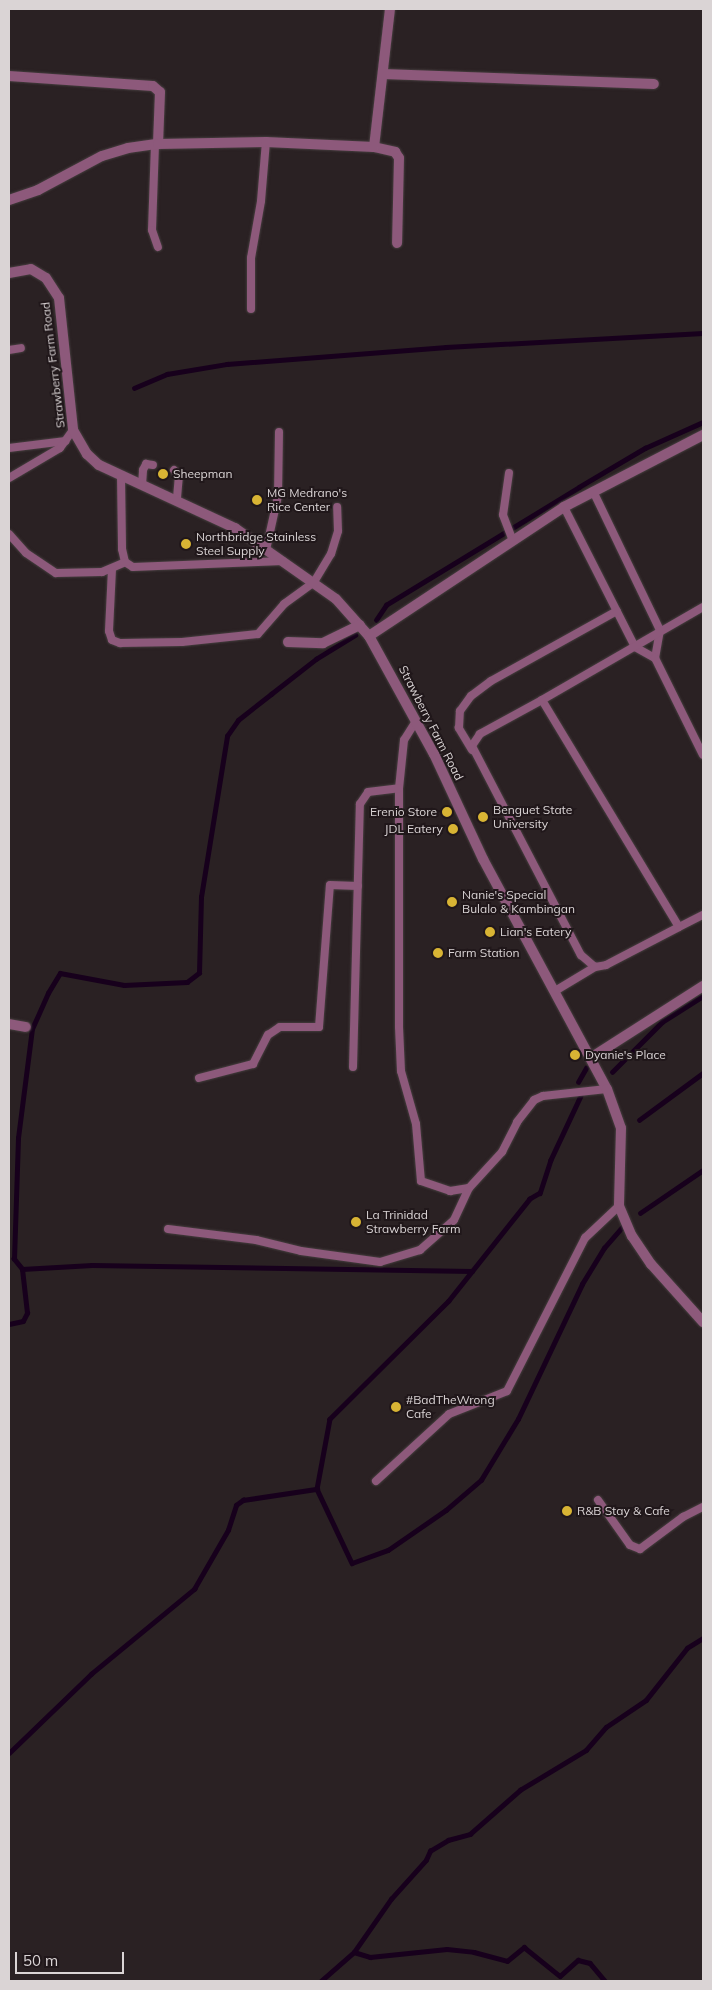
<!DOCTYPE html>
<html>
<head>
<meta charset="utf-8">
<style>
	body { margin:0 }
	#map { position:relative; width:712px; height:1990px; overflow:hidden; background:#2a2123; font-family:Mulish,sans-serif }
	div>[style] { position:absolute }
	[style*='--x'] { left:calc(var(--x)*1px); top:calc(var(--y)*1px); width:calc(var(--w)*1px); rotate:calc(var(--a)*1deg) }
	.stream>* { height:4.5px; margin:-2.25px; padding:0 2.25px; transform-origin:2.25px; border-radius:2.25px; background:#17001c }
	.roads { filter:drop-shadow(0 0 1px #463e3f) drop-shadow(0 0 1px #463e3f) }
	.lane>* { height:8px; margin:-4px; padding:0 4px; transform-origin:4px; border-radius:4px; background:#8d597b }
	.street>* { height:10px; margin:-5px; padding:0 5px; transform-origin:5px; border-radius:5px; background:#8d597b }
	.dots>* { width:14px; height:14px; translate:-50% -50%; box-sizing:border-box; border:2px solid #20171a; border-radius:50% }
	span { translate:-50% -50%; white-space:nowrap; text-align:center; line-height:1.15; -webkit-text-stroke:4px #20171a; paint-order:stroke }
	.street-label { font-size:12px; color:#dad4d5 }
	.poi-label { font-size:12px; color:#dad4d5 }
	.left { translate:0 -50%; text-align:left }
	.right { translate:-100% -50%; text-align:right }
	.frame { position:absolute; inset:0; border:10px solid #dad4d5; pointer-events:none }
	.scale { position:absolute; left:15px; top:1952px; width:109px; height:22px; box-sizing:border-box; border:2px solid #dad4d5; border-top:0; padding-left:6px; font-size:15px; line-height:18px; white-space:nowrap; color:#dad4d5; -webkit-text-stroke:4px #20171a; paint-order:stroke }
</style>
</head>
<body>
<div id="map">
	<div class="stream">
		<i style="--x:134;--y:388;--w:36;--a:-23"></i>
		<i style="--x:167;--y:374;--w:61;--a:-9.5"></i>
		<i style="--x:227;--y:364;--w:220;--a:-4.4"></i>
		<i style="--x:446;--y:347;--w:257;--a:-3.1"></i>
		<i style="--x:376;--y:620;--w:18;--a:-56"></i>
		<i style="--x:386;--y:605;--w:226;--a:-31.4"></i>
		<i style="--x:579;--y:487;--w:77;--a:-30.6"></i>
		<i style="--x:645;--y:448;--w:64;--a:-24.1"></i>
		<i style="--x:612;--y:1072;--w:71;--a:-45"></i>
		<i style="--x:662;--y:1022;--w:49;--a:-32.4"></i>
		<i style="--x:578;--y:1082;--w:16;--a:-60"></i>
		<i style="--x:581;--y:1096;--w:71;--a:115.1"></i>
		<i style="--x:551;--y:1160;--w:35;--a:108"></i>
		<i style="--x:540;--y:1193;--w:12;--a:149"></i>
		<i style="--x:530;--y:1199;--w:130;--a:128.5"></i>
		<i style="--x:449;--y:1301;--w:168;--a:135.2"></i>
		<i style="--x:330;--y:1419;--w:71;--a:100.5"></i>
		<i style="--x:317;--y:1489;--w:82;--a:64.7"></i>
		<i style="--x:352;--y:1563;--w:38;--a:-20"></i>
		<i style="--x:388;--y:1550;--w:70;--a:-34.6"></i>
		<i style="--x:446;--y:1510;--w:46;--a:-40.6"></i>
		<i style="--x:481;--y:1480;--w:71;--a:-58.8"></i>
		<i style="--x:518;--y:1419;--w:149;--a:-64.6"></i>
		<i style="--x:582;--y:1284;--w:42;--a:-58.6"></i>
		<i style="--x:604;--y:1248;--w:32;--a:-49"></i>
		<i style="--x:639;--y:1120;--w:79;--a:-36.3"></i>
		<i style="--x:640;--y:1213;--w:76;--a:-34.3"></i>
		<i style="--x:22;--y:1269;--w:70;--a:-3.3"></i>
		<i style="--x:92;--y:1265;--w:380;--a:0.9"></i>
		<i style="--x:9;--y:1324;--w:14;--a:-12"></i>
		<i style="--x:23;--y:1321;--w:9;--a:-63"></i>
		<i style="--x:27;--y:1313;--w:44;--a:-96.5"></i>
		<i style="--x:22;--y:1269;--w:13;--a:-129"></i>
		<i style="--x:14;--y:1259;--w:121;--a:-88.1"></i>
		<i style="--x:18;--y:1138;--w:110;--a:-82.7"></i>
		<i style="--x:32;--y:1029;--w:39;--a:-66"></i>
		<i style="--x:48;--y:993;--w:23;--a:-59"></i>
		<i style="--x:60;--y:973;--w:65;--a:10.6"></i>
		<i style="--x:124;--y:985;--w:63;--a:-2.7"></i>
		<i style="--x:187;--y:982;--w:15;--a:-37"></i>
		<i style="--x:199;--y:973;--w:76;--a:-88.5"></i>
		<i style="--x:201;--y:897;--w:163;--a:-80.8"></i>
		<i style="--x:227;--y:736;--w:19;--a:-55"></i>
		<i style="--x:238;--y:720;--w:42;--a:-38.2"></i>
		<i style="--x:271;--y:694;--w:57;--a:-37.9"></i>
		<i style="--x:316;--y:659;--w:46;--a:-31.6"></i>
		<i style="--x:9;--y:1753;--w:114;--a:-43.9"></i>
		<i style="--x:91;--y:1674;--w:134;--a:-39.5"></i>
		<i style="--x:194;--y:1589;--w:68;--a:-60"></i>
		<i style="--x:228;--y:1530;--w:26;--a:-72"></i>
		<i style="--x:236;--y:1505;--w:9;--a:-36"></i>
		<i style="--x:243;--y:1500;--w:75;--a:-8.5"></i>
		<i style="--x:354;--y:1952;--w:17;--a:17"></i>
		<i style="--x:370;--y:1957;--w:77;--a:-5.9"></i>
		<i style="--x:447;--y:1949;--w:27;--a:6"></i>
		<i style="--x:474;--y:1952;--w:34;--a:15"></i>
		<i style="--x:507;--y:1961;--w:22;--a:-39"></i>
		<i style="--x:524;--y:1947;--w:46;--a:38.9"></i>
		<i style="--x:560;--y:1976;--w:24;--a:-42"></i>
		<i style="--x:578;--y:1960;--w:12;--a:14"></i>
		<i style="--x:590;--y:1963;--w:23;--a:50"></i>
		<i style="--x:321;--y:1981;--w:44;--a:-41.3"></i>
		<i style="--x:354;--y:1952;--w:65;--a:-55.1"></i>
		<i style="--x:391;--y:1899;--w:52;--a:-48.1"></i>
		<i style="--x:426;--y:1860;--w:10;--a:-66"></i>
		<i style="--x:430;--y:1851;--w:21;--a:-31"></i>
		<i style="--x:448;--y:1840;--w:23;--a:-15"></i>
		<i style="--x:470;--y:1834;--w:67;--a:-41.3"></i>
		<i style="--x:520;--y:1790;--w:77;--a:-31.2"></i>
		<i style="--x:586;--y:1750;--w:30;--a:-49"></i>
		<i style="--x:606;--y:1727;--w:48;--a:-34"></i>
		<i style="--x:646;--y:1700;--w:66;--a:-51.7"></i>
		<i style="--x:687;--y:1648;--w:19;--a:-32"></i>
	</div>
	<div class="roads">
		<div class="lane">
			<i style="--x:155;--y:144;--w:86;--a:92"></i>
			<i style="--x:152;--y:230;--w:18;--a:71"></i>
			<i style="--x:251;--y:309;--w:51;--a:-90"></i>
			<i style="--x:251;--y:258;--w:58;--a:-80"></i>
			<i style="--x:261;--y:201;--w:59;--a:-85.2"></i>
			<i style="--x:9;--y:350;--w:12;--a:-9"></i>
			<i style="--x:9;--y:448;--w:57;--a:-7"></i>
			<i style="--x:174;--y:470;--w:7;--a:45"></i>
			<i style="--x:179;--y:475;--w:25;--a:95"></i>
			<i style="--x:509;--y:473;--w:42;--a:98.1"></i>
			<i style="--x:503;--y:515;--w:28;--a:69"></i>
			<i style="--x:121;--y:475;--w:74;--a:89.2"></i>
			<i style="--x:122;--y:549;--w:13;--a:77"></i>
			<i style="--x:125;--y:562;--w:9;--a:32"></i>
			<i style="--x:133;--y:567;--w:150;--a:-2.3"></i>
			<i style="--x:9;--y:478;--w:59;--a:-30.5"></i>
			<i style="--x:60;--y:448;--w:22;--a:-54"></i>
			<i style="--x:142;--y:485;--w:15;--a:-86"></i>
			<i style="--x:143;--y:470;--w:7;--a:-63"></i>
			<i style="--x:146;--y:464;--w:7;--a:8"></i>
			<i style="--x:593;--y:491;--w:154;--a:64.3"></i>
			<i style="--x:660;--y:630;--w:28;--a:100"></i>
			<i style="--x:564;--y:507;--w:157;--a:63.1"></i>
			<i style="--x:635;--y:647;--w:23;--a:29"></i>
			<i style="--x:655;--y:658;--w:108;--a:63.7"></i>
			<i style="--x:9;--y:534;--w:25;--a:48"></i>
			<i style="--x:26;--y:553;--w:36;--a:34"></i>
			<i style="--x:56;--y:573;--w:46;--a:-1.2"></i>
			<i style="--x:102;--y:572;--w:25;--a:-23"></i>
			<i style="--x:266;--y:550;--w:55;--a:-77.5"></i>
			<i style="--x:278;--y:496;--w:64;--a:-89.1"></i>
			<i style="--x:112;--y:569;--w:62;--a:92.8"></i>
			<i style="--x:109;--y:631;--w:9;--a:72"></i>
			<i style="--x:112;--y:640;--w:9;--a:21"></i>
			<i style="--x:120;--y:643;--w:62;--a:-0.9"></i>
			<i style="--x:182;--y:642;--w:76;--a:-6"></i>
			<i style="--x:258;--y:634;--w:40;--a:-49"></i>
			<i style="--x:284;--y:604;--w:37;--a:-36"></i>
			<i style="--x:314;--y:582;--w:33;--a:-59"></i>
			<i style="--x:331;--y:554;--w:24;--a:-73"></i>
			<i style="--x:338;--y:531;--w:24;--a:-92"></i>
			<i style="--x:703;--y:607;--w:186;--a:150"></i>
			<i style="--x:542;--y:700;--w:265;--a:58.9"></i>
			<i style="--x:679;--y:927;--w:27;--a:-27"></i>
			<i style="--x:542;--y:700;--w:71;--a:151.3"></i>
			<i style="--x:480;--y:734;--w:14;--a:124"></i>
			<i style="--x:472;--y:746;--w:236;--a:62.5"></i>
			<i style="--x:581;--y:955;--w:18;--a:41"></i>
			<i style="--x:595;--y:967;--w:11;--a:-10"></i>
			<i style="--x:606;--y:965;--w:82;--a:-27.5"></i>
			<i style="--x:416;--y:721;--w:22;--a:122"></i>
			<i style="--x:404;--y:740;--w:48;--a:95.9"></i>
			<i style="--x:399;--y:788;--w:239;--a:90"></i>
			<i style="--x:399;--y:1027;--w:44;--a:87.4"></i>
			<i style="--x:401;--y:1071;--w:55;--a:74.2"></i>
			<i style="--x:416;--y:1124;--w:57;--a:85"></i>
			<i style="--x:421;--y:1181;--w:31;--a:19"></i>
			<i style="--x:450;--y:1191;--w:19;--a:-9"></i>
			<i style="--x:469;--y:1188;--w:49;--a:-47.5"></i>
			<i style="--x:502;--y:1152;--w:34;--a:-63"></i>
			<i style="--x:517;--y:1122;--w:28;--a:-52"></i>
			<i style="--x:534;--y:1100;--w:10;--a:-24"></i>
			<i style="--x:543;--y:1096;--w:64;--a:-6.2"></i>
			<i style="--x:472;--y:750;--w:26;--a:-121"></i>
			<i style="--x:459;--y:728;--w:17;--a:-87"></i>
			<i style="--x:460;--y:711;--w:19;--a:-54"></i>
			<i style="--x:471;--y:696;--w:25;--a:-37"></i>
			<i style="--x:491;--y:681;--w:144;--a:-29.1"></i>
			<i style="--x:555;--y:991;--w:47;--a:-31"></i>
			<i style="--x:353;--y:1067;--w:263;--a:-88.5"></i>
			<i style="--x:360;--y:804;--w:14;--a:-56"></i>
			<i style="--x:368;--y:792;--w:31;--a:-7"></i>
			<i style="--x:199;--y:1078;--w:56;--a:-14.5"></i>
			<i style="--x:253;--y:1064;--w:33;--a:-63"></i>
			<i style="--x:268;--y:1035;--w:14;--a:-34"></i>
			<i style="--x:280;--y:1027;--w:39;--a:0"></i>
			<i style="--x:319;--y:1027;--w:142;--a:-85.6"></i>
			<i style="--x:330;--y:885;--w:28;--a:2"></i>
			<i style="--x:168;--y:1229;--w:89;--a:7.1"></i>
			<i style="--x:256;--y:1240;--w:46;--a:13.7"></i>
			<i style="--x:301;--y:1251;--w:80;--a:7.9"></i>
			<i style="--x:380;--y:1262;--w:42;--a:-16.7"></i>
			<i style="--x:420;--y:1250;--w:45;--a:-41.4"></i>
			<i style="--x:454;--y:1220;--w:35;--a:-65"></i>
			<i style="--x:376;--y:1481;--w:99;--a:-42.5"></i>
			<i style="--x:449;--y:1414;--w:62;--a:-21.6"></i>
			<i style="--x:507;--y:1391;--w:172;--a:-63"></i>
			<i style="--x:585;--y:1238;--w:47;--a:-43.3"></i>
			<i style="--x:598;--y:1500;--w:55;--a:54.6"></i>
			<i style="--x:630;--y:1545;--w:11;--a:22"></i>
			<i style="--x:640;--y:1549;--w:54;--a:-36.7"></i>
			<i style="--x:683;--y:1517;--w:22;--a:-27"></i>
		</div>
		<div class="street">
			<i style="--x:383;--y:74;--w:271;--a:2.1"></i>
			<i style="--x:9;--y:76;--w:144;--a:4"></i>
			<i style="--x:153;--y:86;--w:9;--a:41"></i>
			<i style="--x:160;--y:92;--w:52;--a:92.2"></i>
			<i style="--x:374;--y:147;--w:22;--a:13"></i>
			<i style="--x:395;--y:152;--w:7;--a:56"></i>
			<i style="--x:399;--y:158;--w:85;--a:91.3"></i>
			<i style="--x:9;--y:200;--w:31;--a:-19"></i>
			<i style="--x:38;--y:190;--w:72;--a:-28"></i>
			<i style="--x:102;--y:156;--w:27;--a:-17"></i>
			<i style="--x:128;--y:148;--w:30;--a:-8"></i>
			<i style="--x:158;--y:144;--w:108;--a:-1.1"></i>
			<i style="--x:266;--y:142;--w:108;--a:2.7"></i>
			<i style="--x:374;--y:147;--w:139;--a:-83.4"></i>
			<i style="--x:9;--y:273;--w:22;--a:-10"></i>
			<i style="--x:31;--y:269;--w:17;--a:31"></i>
			<i style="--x:46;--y:278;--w:24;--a:57"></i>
			<i style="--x:59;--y:298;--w:133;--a:83.9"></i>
			<i style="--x:73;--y:430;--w:28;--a:60"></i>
			<i style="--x:87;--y:454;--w:16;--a:43"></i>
			<i style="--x:99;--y:465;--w:150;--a:24.9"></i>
			<i style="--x:235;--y:528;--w:123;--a:35.1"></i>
			<i style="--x:336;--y:599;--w:50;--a:48.3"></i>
			<i style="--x:369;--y:636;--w:135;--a:61.2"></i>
			<i style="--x:434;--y:754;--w:116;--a:65"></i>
			<i style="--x:483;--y:859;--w:261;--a:61.7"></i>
			<i style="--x:607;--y:1089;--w:41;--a:70.3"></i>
			<i style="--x:621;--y:1128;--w:78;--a:91.5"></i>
			<i style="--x:619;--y:1206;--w:33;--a:67"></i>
			<i style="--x:632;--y:1236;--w:34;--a:56"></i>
			<i style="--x:651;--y:1264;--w:78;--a:48.1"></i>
			<i style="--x:369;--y:636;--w:234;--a:-33.5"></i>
			<i style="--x:564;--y:507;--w:157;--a:-27.4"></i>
			<i style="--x:288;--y:642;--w:35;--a:2"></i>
			<i style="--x:323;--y:643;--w:41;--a:-25.9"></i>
			<i style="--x:9;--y:1024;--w:17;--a:10"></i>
			<i style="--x:592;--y:1057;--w:132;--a:-32.6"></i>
		</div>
	</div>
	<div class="dots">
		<i style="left:163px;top:474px;background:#d8b434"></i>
		<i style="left:257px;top:500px;background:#d8b434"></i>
		<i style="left:186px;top:544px;background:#d8b434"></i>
		<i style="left:447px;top:812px;background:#d8b434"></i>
		<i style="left:483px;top:817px;background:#d8b434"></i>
		<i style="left:453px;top:829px;background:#d8b434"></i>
		<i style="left:452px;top:902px;background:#d8b434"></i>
		<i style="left:490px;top:932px;background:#d8b434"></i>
		<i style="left:438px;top:953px;background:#d8b434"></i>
		<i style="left:575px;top:1055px;background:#d8b434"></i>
		<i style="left:356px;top:1222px;background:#d8b434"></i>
		<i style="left:396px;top:1407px;background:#d8b434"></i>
		<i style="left:567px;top:1511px;background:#d8b434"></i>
	</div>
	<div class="street-label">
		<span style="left:53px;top:365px;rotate:-97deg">Strawberry Farm Road</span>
		<span style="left:431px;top:723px;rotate:63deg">Strawberry Farm Road</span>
	</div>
	<div class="poi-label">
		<span class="left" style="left:173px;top:474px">Sheepman</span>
		<span class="left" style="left:267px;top:500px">MG Medrano's<br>Rice Center</span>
		<span class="left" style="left:196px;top:544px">Northbridge Stainless<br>Steel Supply</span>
		<span class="left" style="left:493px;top:817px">Benguet State<br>University</span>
		<span class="right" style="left:437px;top:812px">Erenio Store</span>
		<span class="right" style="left:443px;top:829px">JDL Eatery</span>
		<span class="left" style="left:462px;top:902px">Nanie's Special<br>Bulalo &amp; Kambingan</span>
		<span class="left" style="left:500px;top:932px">Lian's Eatery</span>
		<span class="left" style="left:448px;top:953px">Farm Station</span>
		<span class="left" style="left:585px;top:1055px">Dyanie's Place</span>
		<span class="left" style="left:366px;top:1222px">La Trinidad<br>Strawberry Farm</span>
		<span class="left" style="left:406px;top:1407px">#BadTheWrong<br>Cafe</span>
		<span class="left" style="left:577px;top:1511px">R&amp;B Stay &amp; Cafe</span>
	</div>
	<div class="frame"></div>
	<div class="scale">50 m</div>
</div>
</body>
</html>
